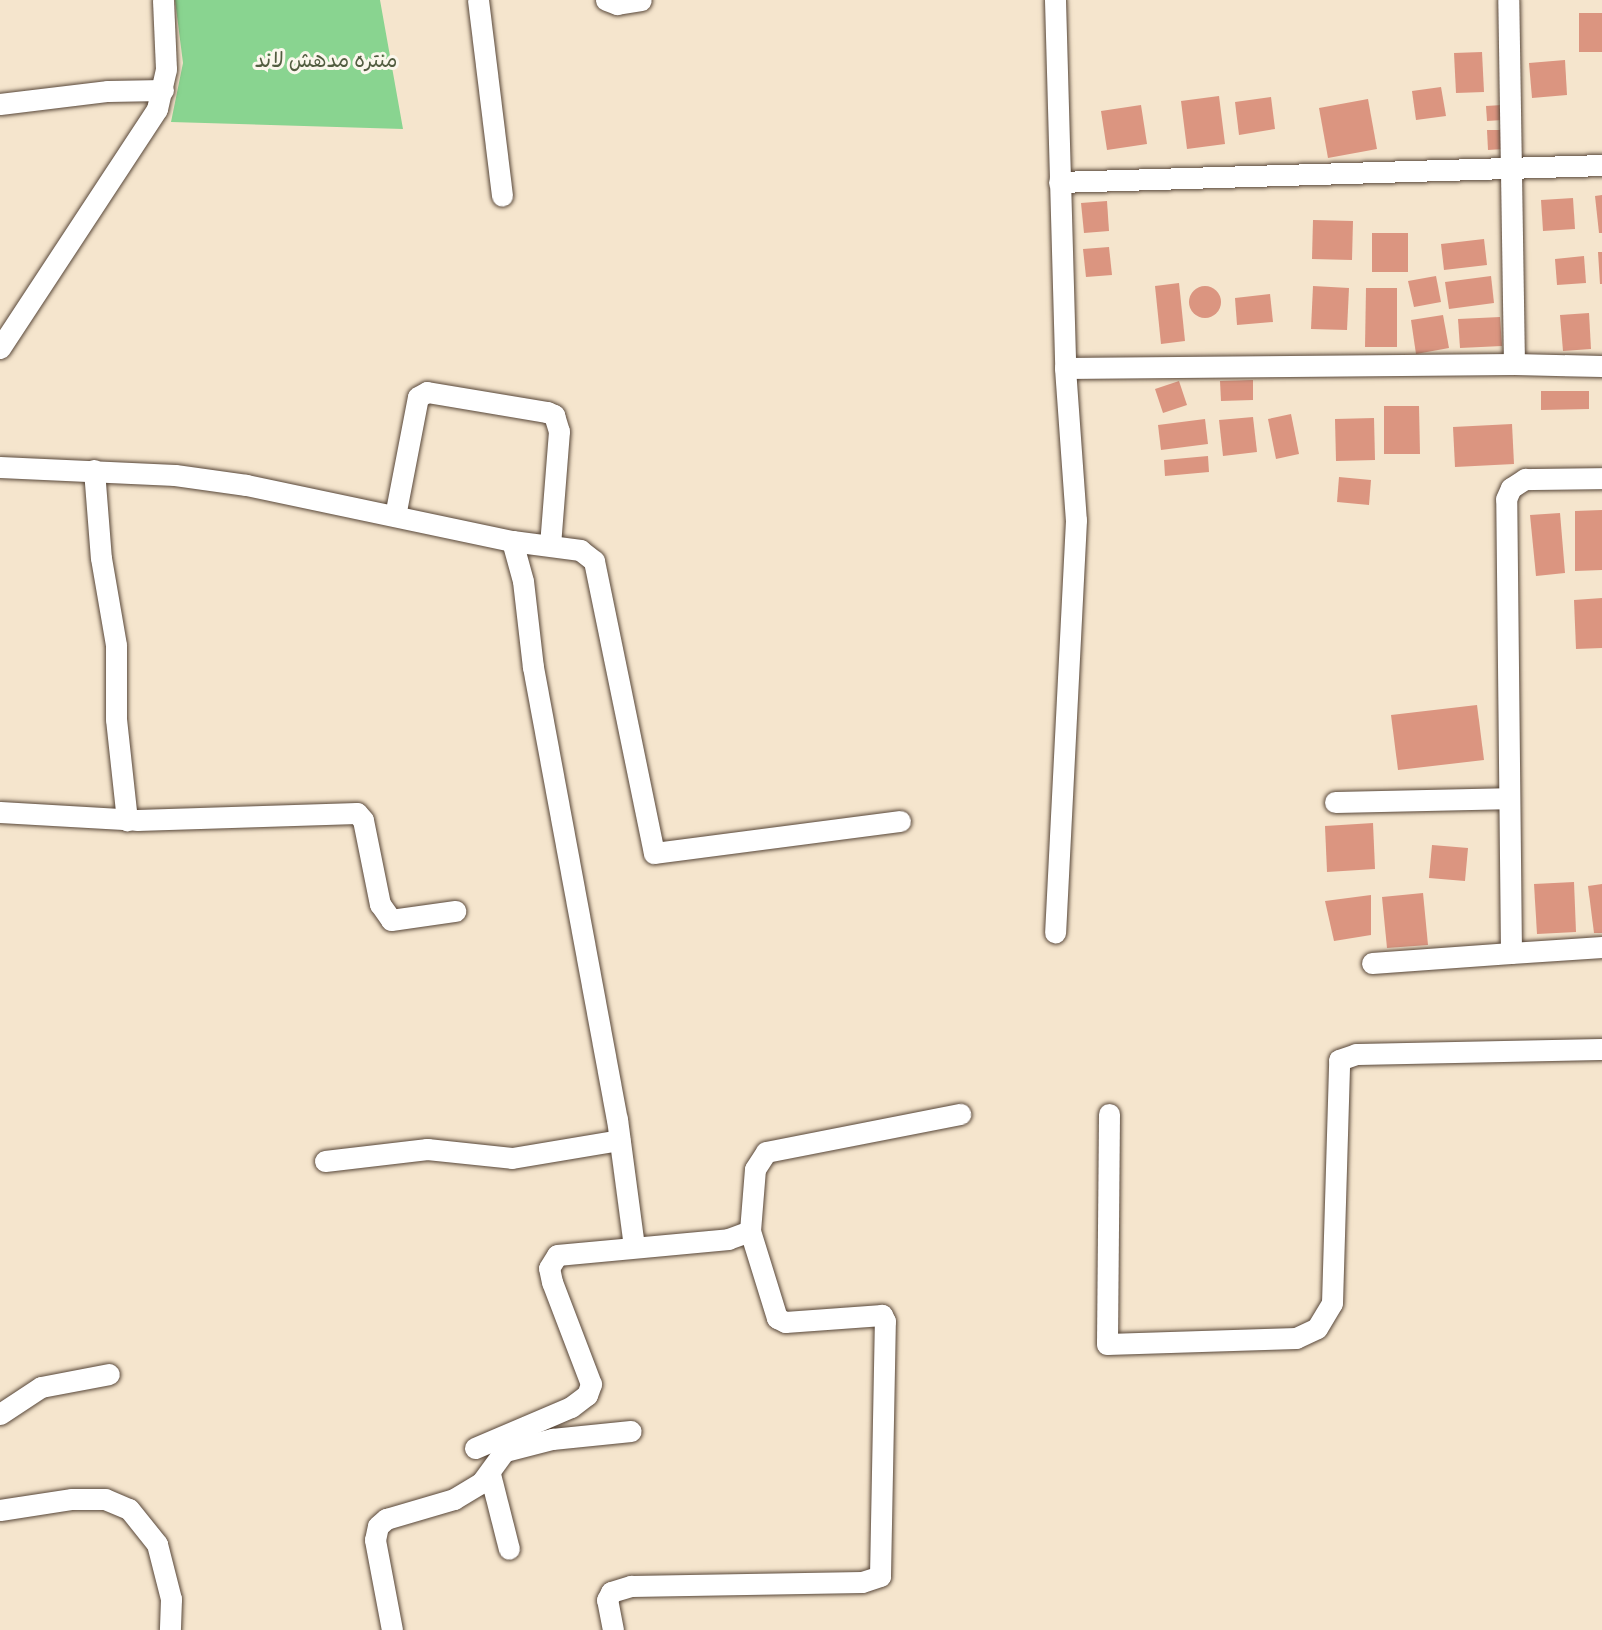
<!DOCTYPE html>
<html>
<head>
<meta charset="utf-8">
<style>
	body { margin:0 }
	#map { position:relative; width:1602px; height:1630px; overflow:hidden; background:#f5e5cd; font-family:"Gochi Hand","Playpen Sans Arabic",sans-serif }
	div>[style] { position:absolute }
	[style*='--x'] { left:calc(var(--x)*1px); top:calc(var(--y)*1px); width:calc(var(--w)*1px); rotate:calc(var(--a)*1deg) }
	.green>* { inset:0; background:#89d490 }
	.building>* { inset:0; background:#db9580 }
	.round { border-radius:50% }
	.roads { filter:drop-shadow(0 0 2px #574638) drop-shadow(0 0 2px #574638) }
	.minor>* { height:21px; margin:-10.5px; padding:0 10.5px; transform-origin:10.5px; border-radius:10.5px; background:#fff }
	span { translate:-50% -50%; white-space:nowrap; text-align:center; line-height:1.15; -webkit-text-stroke:6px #fbf7ec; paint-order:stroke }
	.park-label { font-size:21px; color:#525d40 }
</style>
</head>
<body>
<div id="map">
	<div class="green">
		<i style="clip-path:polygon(175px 0,380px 0,403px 129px,171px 122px,183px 63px)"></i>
	</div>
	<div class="building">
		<i style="clip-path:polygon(1579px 13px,1602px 13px,1602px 52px,1579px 52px)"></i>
		<i style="clip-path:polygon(1482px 52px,1484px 92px,1456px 93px,1454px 53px)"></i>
		<i style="clip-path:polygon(1565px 60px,1567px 95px,1532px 98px,1529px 63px)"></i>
		<i style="clip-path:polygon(1441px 87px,1446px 116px,1416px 120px,1412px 91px)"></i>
		<i style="clip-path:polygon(1219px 96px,1225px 144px,1187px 149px,1181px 101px)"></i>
		<i style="clip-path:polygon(1271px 97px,1275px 129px,1239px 135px,1235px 102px)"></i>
		<i style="clip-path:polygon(1368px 99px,1377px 149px,1328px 158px,1319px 108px)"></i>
		<i style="clip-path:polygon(1141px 105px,1147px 144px,1107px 150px,1101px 111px)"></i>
		<i style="clip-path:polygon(1502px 105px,1502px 120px,1487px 121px,1486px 106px)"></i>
		<i style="clip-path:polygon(1487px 130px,1503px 130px,1504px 149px,1488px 150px)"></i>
		<i style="clip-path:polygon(1602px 195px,1602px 233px,1599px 233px,1595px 196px)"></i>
		<i style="clip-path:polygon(1573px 198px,1575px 229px,1543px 231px,1541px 200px)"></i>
		<i style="clip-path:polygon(1107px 201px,1109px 231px,1084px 233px,1081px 203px)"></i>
		<i style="clip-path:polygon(1313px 220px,1353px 221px,1352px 260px,1312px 259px)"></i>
		<i style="clip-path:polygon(1372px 233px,1408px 233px,1408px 272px,1372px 272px)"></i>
		<i style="clip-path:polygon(1484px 239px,1487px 265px,1444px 270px,1441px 244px)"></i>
		<i style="clip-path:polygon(1109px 247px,1112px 275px,1086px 277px,1083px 249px)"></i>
		<i style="clip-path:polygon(1598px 252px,1602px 252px,1602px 284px,1600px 284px)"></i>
		<i style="clip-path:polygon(1584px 256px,1586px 283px,1557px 285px,1555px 259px)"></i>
		<i style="clip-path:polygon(1436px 276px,1441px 302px,1414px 307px,1408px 281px)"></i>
		<i style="clip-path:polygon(1491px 276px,1494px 303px,1449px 309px,1445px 282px)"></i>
		<i style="clip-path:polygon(1179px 283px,1185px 341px,1161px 344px,1155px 286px)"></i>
		<i style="clip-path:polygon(1313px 286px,1349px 288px,1347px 330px,1311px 329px)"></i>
		<i class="round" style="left:1189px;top:286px;width:32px;height:32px"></i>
		<i style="clip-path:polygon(1366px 288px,1397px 288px,1397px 347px,1365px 347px)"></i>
		<i style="clip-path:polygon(1270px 294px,1273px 322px,1237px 325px,1235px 298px)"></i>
		<i style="clip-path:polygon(1589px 313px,1591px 349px,1563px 351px,1560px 315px)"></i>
		<i style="clip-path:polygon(1443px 315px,1449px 348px,1416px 354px,1411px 320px)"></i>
		<i style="clip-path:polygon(1500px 317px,1502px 346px,1460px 348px,1458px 319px)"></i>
		<i style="clip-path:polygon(1253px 380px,1253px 400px,1221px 401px,1220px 381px)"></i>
		<i style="clip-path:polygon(1179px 381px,1187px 405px,1163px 413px,1155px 389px)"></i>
		<i style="clip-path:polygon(1541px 391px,1589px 391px,1589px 409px,1541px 410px)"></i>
		<i style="clip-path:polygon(1384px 406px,1419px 406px,1420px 454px,1384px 454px)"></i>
		<i style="clip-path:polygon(1291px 414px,1299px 454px,1276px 459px,1268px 419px)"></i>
		<i style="clip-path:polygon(1253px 417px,1257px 452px,1223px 456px,1219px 420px)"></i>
		<i style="clip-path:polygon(1374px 418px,1375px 460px,1336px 461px,1335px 419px)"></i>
		<i style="clip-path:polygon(1205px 419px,1208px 444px,1161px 450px,1158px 425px)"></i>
		<i style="clip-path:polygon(1512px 424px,1514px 464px,1455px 467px,1453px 427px)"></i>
		<i style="clip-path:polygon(1208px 456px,1209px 472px,1165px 476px,1164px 460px)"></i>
		<i style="clip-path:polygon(1339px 477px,1371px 480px,1369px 505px,1337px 502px)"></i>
		<i style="clip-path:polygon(1602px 510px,1602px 570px,1575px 571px,1575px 511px)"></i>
		<i style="clip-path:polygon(1560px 513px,1565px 573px,1536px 576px,1530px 515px)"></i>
		<i style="clip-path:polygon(1602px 598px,1602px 648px,1576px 649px,1574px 600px)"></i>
		<i style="clip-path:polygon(1477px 705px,1484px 760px,1398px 770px,1391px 715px)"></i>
		<i style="clip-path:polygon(1373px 823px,1375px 869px,1327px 872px,1325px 826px)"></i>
		<i style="clip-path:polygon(1432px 845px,1468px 848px,1465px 881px,1429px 878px)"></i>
		<i style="clip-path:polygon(1574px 882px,1576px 932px,1537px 934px,1534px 884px)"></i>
		<i style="clip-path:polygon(1602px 884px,1602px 933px,1594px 933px,1588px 886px)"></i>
		<i style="clip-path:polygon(1423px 893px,1428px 945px,1387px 948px,1382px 897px)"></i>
		<i style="clip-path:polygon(1371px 895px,1371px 935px,1334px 941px,1325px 901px)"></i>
	</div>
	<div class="roads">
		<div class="minor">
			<i style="--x:478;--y:0;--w:197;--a:83"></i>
			<i style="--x:606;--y:0;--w:12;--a:20"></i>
			<i style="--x:617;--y:4;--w:24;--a:-9"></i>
			<i style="--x:1055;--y:0;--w:368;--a:88.4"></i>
			<i style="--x:1065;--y:368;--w:152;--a:85.9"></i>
			<i style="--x:1076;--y:520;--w:413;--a:92.9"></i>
			<i style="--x:0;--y:104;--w:109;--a:-6.9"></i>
			<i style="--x:108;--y:91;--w:55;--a:-1"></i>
			<i style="--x:1059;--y:182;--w:543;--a:-1.79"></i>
			<i style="--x:0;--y:348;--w:286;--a:-56.7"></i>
			<i style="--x:157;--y:109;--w:41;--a:-77.3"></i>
			<i style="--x:166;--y:69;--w:69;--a:-92.5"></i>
			<i style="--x:1514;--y:364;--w:88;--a:1.3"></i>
			<i style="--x:1065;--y:368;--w:449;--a:-0.5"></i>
			<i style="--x:1514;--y:364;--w:364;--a:-90.9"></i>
			<i style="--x:0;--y:467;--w:175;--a:2.6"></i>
			<i style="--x:175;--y:475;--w:72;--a:8"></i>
			<i style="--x:246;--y:485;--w:272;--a:11.9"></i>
			<i style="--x:512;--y:541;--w:41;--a:74.6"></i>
			<i style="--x:523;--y:581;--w:87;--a:83.4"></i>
			<i style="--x:533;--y:667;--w:460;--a:79.5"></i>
			<i style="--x:617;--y:1119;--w:128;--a:82.4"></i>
			<i style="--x:94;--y:470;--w:88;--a:85.5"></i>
			<i style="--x:101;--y:558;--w:88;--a:80.2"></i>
			<i style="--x:116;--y:645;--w:74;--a:90"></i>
			<i style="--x:116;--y:719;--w:102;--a:83.8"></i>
			<i style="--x:395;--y:516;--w:121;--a:-79.1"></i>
			<i style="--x:418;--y:397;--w:10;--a:-29"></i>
			<i style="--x:427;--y:392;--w:122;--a:9.5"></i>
			<i style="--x:547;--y:412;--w:8;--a:23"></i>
			<i style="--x:554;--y:415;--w:17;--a:73"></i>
			<i style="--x:559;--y:431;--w:114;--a:94.5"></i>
			<i style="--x:512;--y:541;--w:69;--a:7.5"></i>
			<i style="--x:580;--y:550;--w:18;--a:38"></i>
			<i style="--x:594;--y:561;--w:298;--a:78.4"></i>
			<i style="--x:654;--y:853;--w:248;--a:-7.4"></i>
			<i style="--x:1335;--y:802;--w:171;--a:-1.3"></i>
			<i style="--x:0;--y:812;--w:137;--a:3.3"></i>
			<i style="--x:137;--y:820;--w:220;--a:-1.8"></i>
			<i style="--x:357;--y:813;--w:9;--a:49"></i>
			<i style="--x:363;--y:820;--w:86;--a:78.6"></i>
			<i style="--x:380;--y:904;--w:19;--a:55"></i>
			<i style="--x:391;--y:920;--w:65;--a:-8"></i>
			<i style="--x:1511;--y:953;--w:91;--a:-3.8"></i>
			<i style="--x:1372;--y:963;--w:139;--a:-4.1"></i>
			<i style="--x:1511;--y:953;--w:454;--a:-90.6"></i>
			<i style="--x:1506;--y:499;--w:12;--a:-66"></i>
			<i style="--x:1511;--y:488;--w:17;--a:-33"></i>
			<i style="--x:1525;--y:479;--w:77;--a:-0.7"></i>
			<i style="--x:1109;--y:1114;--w:230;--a:90.5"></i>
			<i style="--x:1107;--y:1344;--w:189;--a:-1.8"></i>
			<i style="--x:1296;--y:1338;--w:23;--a:-25"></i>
			<i style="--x:1317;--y:1328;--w:29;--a:-59"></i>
			<i style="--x:1332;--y:1303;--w:243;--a:-88.3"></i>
			<i style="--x:1339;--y:1060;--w:18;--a:-19"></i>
			<i style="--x:1356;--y:1054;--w:246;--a:-1.2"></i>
			<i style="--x:325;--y:1161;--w:103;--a:-6.7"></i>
			<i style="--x:427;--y:1149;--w:85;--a:6"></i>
			<i style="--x:512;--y:1158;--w:109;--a:-9.5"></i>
			<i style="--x:0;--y:1414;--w:49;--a:-33.4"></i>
			<i style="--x:41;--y:1387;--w:69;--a:-10.8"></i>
			<i style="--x:475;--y:1448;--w:104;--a:-23.1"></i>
			<i style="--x:571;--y:1407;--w:20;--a:-37"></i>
			<i style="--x:587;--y:1395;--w:12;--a:-70"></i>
			<i style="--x:591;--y:1384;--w:109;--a:-110.9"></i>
			<i style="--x:552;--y:1282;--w:14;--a:-102"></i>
			<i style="--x:549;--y:1268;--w:15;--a:-58"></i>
			<i style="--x:557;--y:1255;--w:172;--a:-5.3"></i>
			<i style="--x:728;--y:1239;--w:23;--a:-20"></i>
			<i style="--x:505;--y:1451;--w:49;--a:-14.3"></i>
			<i style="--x:552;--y:1439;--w:79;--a:-5.8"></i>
			<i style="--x:490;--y:1474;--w:77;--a:75.8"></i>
			<i style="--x:0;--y:1510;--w:73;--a:-8.7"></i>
			<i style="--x:72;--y:1499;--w:33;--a:0"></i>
			<i style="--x:105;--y:1499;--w:26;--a:23"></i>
			<i style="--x:129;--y:1509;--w:45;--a:51.3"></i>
			<i style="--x:157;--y:1544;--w:57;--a:75.7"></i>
			<i style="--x:171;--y:1599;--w:31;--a:92"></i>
			<i style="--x:392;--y:1630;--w:92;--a:-100.7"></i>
			<i style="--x:375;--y:1540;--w:14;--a:-78"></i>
			<i style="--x:378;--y:1526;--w:11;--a:-41"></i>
			<i style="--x:386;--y:1519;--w:71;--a:-16.4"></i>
			<i style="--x:454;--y:1499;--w:31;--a:-31"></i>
			<i style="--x:481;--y:1483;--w:64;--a:-53.8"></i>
			<i style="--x:613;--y:1630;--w:31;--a:-101"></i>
			<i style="--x:607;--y:1600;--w:9;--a:-63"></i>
			<i style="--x:611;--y:1592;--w:21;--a:-17"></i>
			<i style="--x:631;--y:1586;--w:231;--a:-1"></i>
			<i style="--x:862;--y:1582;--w:19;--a:-18"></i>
			<i style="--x:880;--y:1576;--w:255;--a:-88.9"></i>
			<i style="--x:885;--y:1321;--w:7;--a:-117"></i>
			<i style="--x:882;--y:1315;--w:97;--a:175.9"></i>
			<i style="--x:785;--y:1322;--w:9;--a:-153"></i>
			<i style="--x:777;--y:1318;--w:91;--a:-107.2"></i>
			<i style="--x:750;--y:1231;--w:62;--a:-85.4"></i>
			<i style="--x:755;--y:1169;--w:20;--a:-57"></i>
			<i style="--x:766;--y:1152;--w:198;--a:-11.1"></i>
		</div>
	</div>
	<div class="park-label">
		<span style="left:326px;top:64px">منتره مدهش لاند</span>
	</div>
</div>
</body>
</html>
